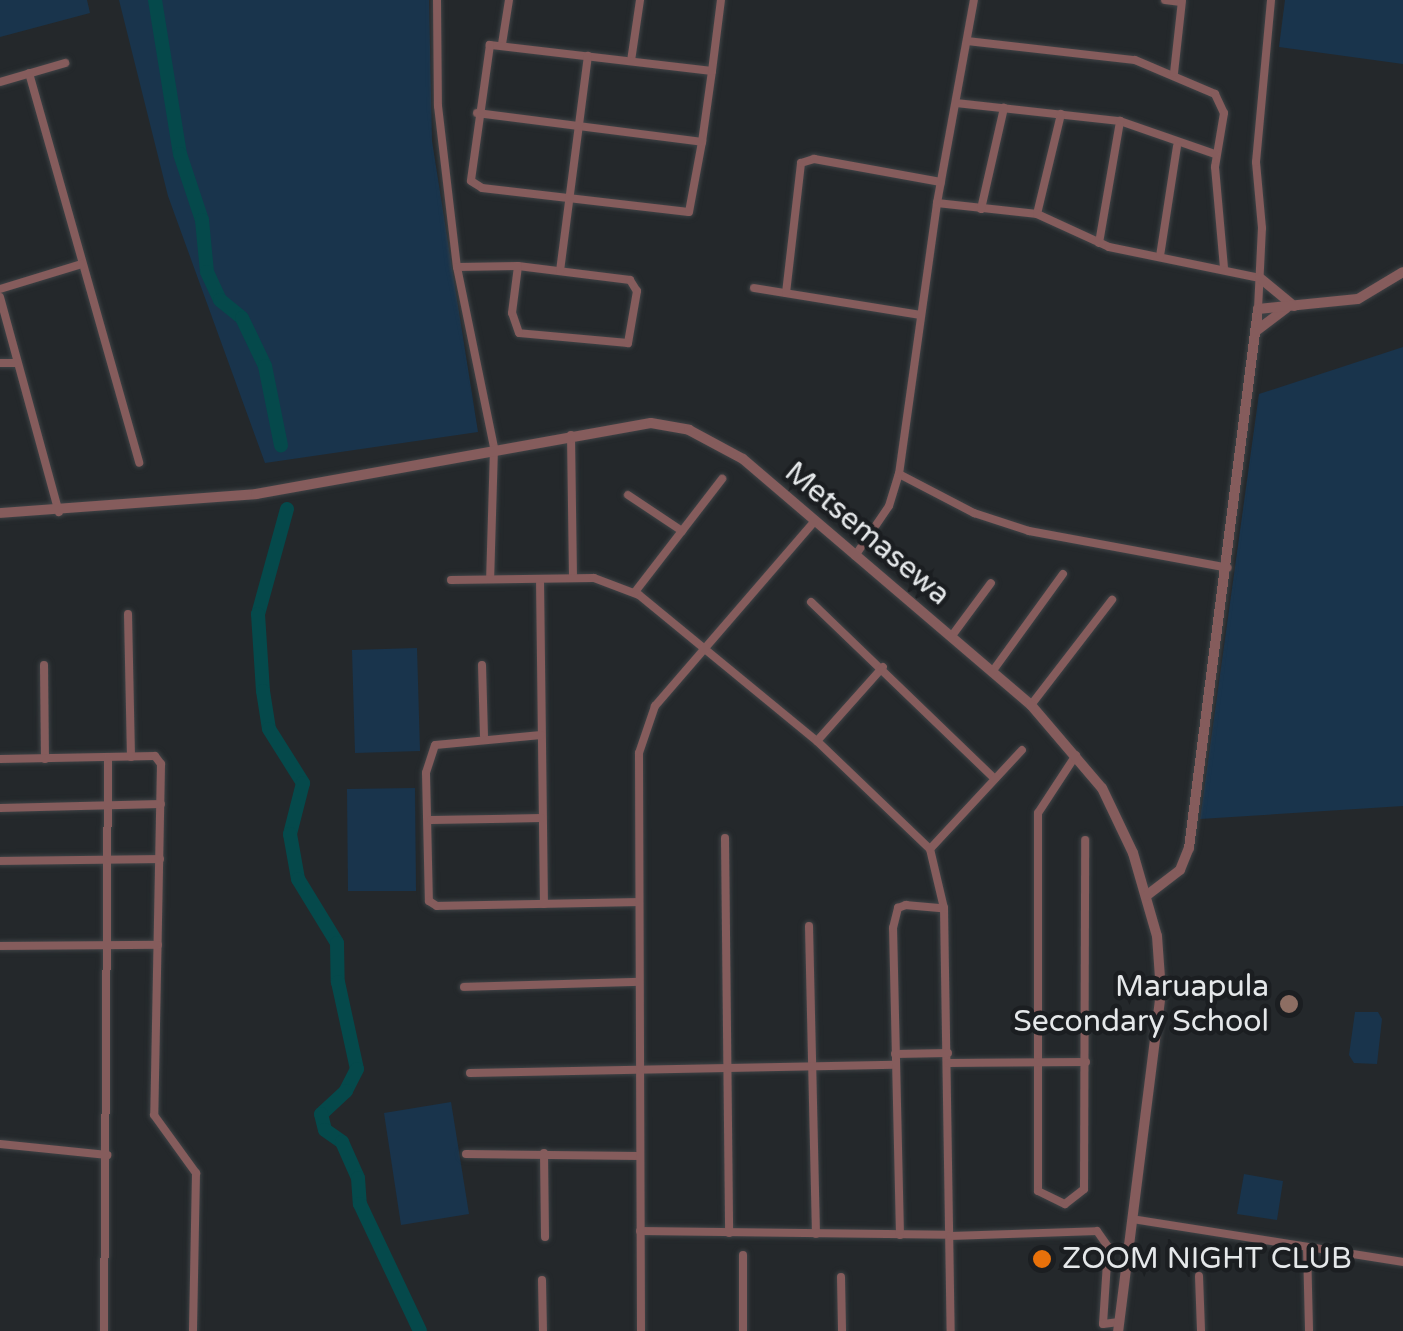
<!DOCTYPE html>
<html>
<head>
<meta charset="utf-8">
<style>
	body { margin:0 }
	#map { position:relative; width:1403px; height:1331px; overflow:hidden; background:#24282b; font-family:"Varela Round",sans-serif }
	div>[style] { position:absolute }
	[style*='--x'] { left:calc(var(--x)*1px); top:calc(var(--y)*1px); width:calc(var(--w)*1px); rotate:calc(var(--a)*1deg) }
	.green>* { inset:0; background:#19344c }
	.river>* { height:14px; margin:-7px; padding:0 7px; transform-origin:7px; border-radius:7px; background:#05494b }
	.roads { filter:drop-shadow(0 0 2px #3f4346) drop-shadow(0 0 2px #3f4346) }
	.minor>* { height:8px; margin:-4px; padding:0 4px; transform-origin:4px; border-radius:4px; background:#855c5c }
	.tertiary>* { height:10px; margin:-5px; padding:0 5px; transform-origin:5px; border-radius:5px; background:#855c5c }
	.dots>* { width:28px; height:28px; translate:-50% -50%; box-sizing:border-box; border:5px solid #1b1e21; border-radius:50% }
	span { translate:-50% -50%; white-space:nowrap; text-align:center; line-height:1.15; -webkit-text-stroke:9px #1b1e21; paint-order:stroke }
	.street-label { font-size:30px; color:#e5e8ea }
	.poi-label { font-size:30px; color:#e5e8ea }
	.right { translate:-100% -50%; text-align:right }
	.left { translate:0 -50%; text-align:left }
</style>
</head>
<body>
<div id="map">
	<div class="green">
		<i style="clip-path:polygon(0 0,87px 0,90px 13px,0 37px)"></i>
		<i style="clip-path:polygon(119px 0,429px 0,432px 141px,478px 432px,265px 463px,168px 196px)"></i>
		<i style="clip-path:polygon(1285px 0,1403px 0,1403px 64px,1279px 47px)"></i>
		<i style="clip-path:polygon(1403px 347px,1403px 806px,1200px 819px,1259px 394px)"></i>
		<i style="clip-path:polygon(417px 648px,420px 751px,355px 753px,352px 650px)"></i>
		<i style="clip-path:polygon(415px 788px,416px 891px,348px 891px,347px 789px)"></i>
		<i style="clip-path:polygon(1355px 1012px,1378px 1012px,1382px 1019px,1377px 1064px,1354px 1063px,1349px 1055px)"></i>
		<i style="clip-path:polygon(451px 1102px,469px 1214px,401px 1225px,384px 1113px)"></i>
		<i style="clip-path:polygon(1244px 1174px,1283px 1181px,1277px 1220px,1237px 1214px)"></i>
	</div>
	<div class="river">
		<i style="--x:155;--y:0;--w:156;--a:80.8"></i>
		<i style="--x:180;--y:154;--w:70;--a:71.6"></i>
		<i style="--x:202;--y:220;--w:52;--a:84.5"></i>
		<i style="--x:207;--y:272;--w:31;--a:65"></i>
		<i style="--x:220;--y:300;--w:28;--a:39"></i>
		<i style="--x:242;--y:318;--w:53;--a:64.4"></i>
		<i style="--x:265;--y:366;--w:81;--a:78.6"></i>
		<i style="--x:287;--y:509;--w:109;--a:105.4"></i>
		<i style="--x:258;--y:614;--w:77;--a:86.3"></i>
		<i style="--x:263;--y:691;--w:38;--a:81"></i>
		<i style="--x:269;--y:729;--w:64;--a:57.8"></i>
		<i style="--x:303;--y:783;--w:53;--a:104.3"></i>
		<i style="--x:290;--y:834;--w:46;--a:79.9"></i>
		<i style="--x:298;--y:879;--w:75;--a:58.6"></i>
		<i style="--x:337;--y:943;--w:39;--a:89"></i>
		<i style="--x:338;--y:982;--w:89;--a:77.7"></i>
		<i style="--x:357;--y:1069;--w:25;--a:117"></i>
		<i style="--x:346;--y:1091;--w:34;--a:137"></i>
		<i style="--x:321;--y:1114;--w:16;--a:76"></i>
		<i style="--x:325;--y:1130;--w:21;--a:35"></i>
		<i style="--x:342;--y:1142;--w:39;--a:66"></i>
		<i style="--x:358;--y:1178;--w:26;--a:86"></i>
		<i style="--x:360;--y:1204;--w:140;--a:64.7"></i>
	</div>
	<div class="roads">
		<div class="minor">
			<i style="--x:437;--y:0;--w:106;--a:89.5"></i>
			<i style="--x:438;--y:106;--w:162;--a:83.3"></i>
			<i style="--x:457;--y:267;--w:185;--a:78.4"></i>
			<i style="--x:494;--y:448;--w:131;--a:91.7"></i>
			<i style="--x:1165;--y:0;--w:16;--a:7"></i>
			<i style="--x:967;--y:41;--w:169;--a:6.5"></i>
			<i style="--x:1135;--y:60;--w:87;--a:23"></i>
			<i style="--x:1215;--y:94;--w:21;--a:65"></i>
			<i style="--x:1224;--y:113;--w:55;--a:99.5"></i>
			<i style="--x:1215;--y:167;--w:101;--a:84.9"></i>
			<i style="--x:502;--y:44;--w:45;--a:-81"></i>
			<i style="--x:631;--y:61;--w:62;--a:-81.6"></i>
			<i style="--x:712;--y:71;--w:224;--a:-173.3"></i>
			<i style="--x:490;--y:45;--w:137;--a:98"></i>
			<i style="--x:471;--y:181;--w:13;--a:32"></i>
			<i style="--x:482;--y:188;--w:208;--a:6.6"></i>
			<i style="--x:689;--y:212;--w:71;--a:-79.5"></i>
			<i style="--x:702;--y:142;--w:72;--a:-82"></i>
			<i style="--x:712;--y:71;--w:72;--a:-82.8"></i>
			<i style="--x:29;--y:73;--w:405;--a:74.2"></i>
			<i style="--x:1174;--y:73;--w:73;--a:-83.7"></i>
			<i style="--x:0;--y:82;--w:68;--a:-16.3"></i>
			<i style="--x:956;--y:103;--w:165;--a:6.3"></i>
			<i style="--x:1120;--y:121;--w:101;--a:19.2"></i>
			<i style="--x:477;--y:113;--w:227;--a:7.3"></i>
			<i style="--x:937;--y:203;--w:101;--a:6.3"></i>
			<i style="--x:1037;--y:214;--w:103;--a:-76.5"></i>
			<i style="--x:981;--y:209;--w:104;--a:-77.2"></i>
			<i style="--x:1037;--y:214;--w:79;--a:24.6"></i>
			<i style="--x:1109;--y:247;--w:154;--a:11.6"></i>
			<i style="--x:1099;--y:243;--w:124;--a:-80.2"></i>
			<i style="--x:1160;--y:256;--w:111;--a:-81.2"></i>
			<i style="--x:518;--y:266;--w:113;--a:7.1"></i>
			<i style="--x:630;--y:280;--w:13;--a:58"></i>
			<i style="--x:637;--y:291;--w:53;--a:99.8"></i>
			<i style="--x:628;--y:343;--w:109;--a:-174.8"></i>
			<i style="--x:519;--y:333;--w:21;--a:-109"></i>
			<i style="--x:512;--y:313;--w:47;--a:-82.7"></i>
			<i style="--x:457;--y:267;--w:61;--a:-0.9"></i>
			<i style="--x:560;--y:271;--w:217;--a:-82.6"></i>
			<i style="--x:754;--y:288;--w:168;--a:9.2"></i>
			<i style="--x:0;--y:289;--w:86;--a:-17"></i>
			<i style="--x:786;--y:293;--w:131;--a:-83.4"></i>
			<i style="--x:801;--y:163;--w:14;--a:-17"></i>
			<i style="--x:814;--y:159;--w:129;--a:10.3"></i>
			<i style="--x:0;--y:297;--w:223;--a:74.7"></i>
			<i style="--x:1258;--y:309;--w:81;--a:-87.2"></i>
			<i style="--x:1262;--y:228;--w:66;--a:-95.2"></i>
			<i style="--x:1256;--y:162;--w:163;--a:-84.7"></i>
			<i style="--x:0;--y:363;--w:17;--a:0"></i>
			<i style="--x:571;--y:435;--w:143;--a:89.2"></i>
			<i style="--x:899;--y:474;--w:85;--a:27.5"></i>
			<i style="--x:974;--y:513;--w:58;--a:18.1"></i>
			<i style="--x:1029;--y:531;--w:202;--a:10.5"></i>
			<i style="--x:628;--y:495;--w:65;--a:33.7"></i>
			<i style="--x:855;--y:556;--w:60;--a:-55.8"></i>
			<i style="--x:889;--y:506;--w:34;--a:-73"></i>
			<i style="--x:899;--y:474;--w:274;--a:-82"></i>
			<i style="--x:937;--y:203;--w:206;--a:-79.7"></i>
			<i style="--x:540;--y:579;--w:325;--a:89.3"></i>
			<i style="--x:451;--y:580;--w:143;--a:-0.8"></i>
			<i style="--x:594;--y:578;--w:48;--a:20.7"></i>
			<i style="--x:639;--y:595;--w:230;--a:39.4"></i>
			<i style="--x:817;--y:741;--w:156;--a:43.7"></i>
			<i style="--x:930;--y:849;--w:61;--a:76.7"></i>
			<i style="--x:944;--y:908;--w:423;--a:89.1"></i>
			<i style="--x:635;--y:592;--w:143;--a:-52.4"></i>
			<i style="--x:811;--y:602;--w:255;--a:43.9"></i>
			<i style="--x:128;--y:614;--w:143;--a:88.8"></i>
			<i style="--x:951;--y:637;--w:67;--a:-53.5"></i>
			<i style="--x:44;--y:665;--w:94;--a:89.4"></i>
			<i style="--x:482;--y:665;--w:71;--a:88.4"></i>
			<i style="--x:992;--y:672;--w:121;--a:-54.1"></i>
			<i style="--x:1031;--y:705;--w:133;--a:-52.4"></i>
			<i style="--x:541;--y:735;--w:106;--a:174.6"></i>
			<i style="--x:435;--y:745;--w:29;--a:108"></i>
			<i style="--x:426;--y:773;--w:128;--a:88.7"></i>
			<i style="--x:429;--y:901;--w:9;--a:32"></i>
			<i style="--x:437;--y:906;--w:200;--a:-1.1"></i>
			<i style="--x:817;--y:741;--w:99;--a:-48.3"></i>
			<i style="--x:1076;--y:755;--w:69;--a:123.2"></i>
			<i style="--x:1038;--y:813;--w:378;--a:90"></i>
			<i style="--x:1038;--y:1191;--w:30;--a:26"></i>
			<i style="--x:1065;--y:1204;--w:24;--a:-38"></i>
			<i style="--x:1084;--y:1189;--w:349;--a:-89.8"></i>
			<i style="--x:0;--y:759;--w:155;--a:-1.1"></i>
			<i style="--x:155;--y:756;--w:10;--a:53"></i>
			<i style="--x:161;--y:764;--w:351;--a:91.1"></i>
			<i style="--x:154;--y:1115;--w:72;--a:54.1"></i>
			<i style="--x:196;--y:1173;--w:158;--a:91.1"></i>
			<i style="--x:0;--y:808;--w:161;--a:-1.4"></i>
			<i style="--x:431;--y:820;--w:110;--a:-1"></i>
			<i style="--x:725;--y:838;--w:395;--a:89.4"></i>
			<i style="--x:930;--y:849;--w:135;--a:-47.1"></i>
			<i style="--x:0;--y:861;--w:160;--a:-0.7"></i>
			<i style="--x:809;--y:926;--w:308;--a:88.7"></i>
			<i style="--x:0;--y:946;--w:158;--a:-0.4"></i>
			<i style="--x:464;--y:987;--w:173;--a:-1.7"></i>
			<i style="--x:895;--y:1054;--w:53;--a:-1.1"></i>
			<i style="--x:948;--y:1063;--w:138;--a:-0.4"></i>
			<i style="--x:470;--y:1073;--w:425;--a:-1.1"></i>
			<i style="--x:0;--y:1144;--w:108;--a:5.9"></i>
			<i style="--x:544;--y:1153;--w:84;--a:89.3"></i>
			<i style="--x:466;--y:1154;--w:173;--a:0.7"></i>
			<i style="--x:1132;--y:1219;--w:274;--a:9"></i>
			<i style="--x:640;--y:1231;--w:308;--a:0.7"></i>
			<i style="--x:900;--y:1235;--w:307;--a:-91.3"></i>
			<i style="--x:893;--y:928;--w:21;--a:-76"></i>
			<i style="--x:898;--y:908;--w:9;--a:-21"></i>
			<i style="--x:906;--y:905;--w:38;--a:5"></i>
			<i style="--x:950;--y:1236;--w:147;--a:-1.9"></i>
			<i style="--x:1097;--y:1231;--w:19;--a:55"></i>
			<i style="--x:1108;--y:1247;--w:77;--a:93.7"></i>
			<i style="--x:1103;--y:1324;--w:16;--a:-7"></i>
			<i style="--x:1307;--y:1247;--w:84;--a:88.6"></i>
			<i style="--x:1199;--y:1276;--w:55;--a:87.9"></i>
			<i style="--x:841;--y:1277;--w:54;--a:88.9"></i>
			<i style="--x:542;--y:1280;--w:51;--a:88.9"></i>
			<i style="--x:104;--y:1331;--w:573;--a:-89.6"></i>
			<i style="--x:641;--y:1331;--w:578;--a:-90.2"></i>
			<i style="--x:639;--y:753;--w:50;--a:-71.2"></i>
			<i style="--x:655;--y:706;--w:243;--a:-49.2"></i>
			<i style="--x:743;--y:1331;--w:76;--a:-90"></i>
		</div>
		<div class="tertiary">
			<i style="--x:1260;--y:278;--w:44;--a:39.5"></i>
			<i style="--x:1256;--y:331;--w:38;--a:-37"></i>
			<i style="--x:0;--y:513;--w:257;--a:-4.2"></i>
			<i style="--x:256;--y:494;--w:401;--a:-10.2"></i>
			<i style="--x:651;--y:423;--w:39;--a:10"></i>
			<i style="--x:689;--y:430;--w:61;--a:28.2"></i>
			<i style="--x:743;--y:459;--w:379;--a:40.5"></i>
			<i style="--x:1031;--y:705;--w:109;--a:49.5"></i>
			<i style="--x:1102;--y:788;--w:72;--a:64.5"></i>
			<i style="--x:1133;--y:853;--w:86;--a:73.9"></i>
			<i style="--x:1157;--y:936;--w:56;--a:85.9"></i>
			<i style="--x:1161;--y:992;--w:342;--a:97.2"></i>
			<i style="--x:1146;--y:896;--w:43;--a:-37.4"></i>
			<i style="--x:1180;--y:870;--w:24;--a:-68"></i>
			<i style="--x:1189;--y:848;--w:543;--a:-82.7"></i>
			<i style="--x:1258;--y:309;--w:100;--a:-5.7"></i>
			<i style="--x:1358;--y:299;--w:52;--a:-31"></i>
		</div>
	</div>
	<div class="dots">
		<i style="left:1289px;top:1004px;background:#8d6e63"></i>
		<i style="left:1042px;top:1259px;background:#e8710a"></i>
	</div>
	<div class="street-label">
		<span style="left:867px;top:534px;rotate:40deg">Metsemasewa</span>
	</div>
	<div class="poi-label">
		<span class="right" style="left:1269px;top:1004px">Maruapula<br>Secondary School</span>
		<span class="left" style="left:1062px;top:1259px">ZOOM NIGHT CLUB</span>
	</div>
</div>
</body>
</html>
